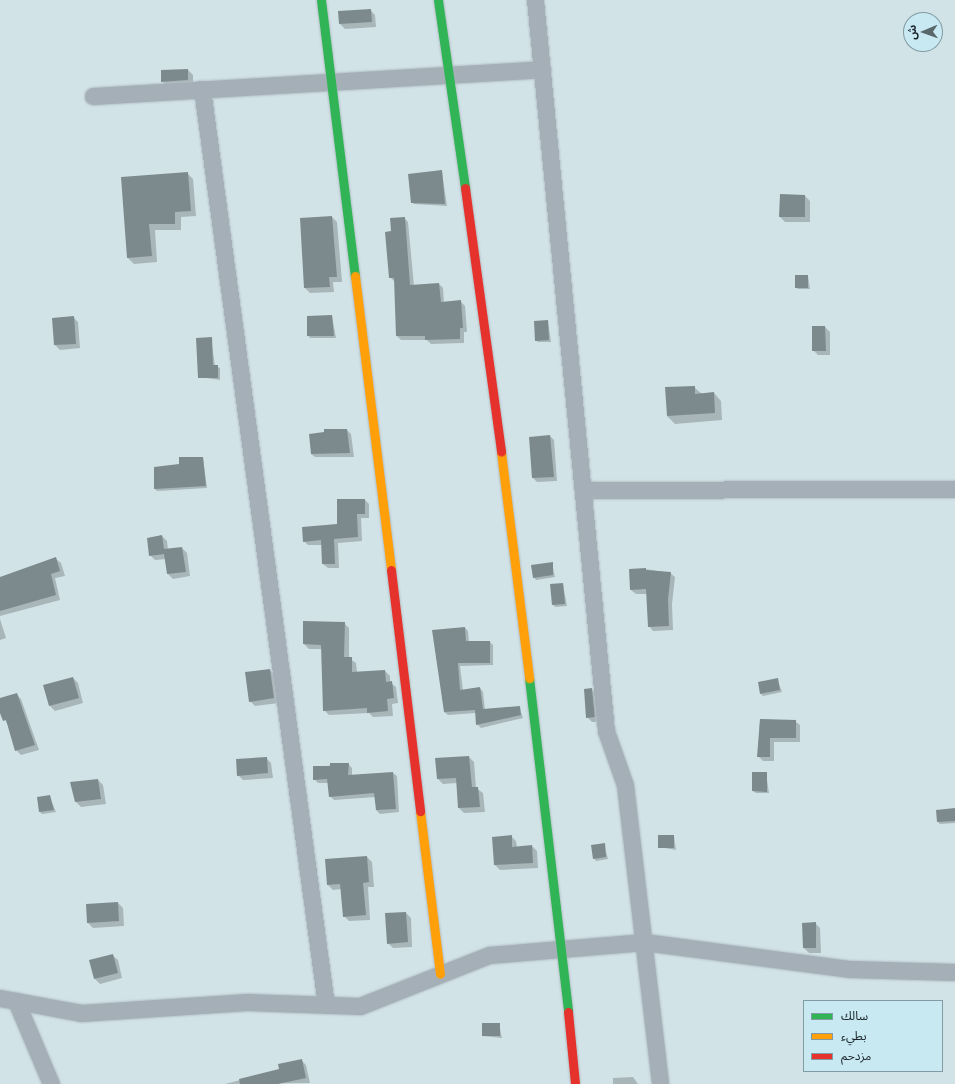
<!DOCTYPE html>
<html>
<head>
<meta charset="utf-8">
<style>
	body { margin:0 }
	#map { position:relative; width:955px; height:1084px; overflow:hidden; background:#d2e3e8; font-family:"DM Sans","Noto Sans Arabic",sans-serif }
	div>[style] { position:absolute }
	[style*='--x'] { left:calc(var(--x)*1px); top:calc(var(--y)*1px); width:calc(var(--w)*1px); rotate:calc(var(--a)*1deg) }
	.shadow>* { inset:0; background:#0003 }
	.building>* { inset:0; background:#7d8a8d }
	.roads { filter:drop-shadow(0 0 1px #b2c0c4) drop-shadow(0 0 1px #b2c0c4) }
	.street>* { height:17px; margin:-8.5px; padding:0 8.5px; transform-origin:8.5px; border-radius:8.5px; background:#a5afb7 }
	.fast>* { height:9px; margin:-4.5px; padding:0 4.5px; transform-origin:4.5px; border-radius:4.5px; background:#30b455 }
	.slow>* { height:9px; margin:-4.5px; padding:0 4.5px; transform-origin:4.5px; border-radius:4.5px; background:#ff9f0a }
	.jam>* { height:9px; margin:-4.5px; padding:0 4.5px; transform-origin:4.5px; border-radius:4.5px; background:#e5322d }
	span { translate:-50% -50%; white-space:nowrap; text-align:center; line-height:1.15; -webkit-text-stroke:4px #c8e8f2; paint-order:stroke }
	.legend { position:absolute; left:803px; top:1000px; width:140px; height:72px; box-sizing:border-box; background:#c8e8f2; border:1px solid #829aa1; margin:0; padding:5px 7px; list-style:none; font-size:12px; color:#182428 }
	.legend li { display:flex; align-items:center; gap:8px; height:20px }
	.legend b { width:20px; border:1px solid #829aa1 }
	.north { position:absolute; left:903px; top:12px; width:40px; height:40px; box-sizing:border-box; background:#c8e8f2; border:1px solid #829aa1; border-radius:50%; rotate:268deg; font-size:11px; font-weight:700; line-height:16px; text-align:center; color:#182428 }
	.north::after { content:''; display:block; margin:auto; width:14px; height:18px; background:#59676b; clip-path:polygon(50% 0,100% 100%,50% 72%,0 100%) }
</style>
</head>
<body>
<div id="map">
	<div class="shadow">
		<i style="clip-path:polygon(370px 10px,375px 15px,376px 27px,345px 29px,340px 24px)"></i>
		<i style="clip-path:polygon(188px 70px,193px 75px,193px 85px,167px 86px,162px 81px)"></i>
		<i style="clip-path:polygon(442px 172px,447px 206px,414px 204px,412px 202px)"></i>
		<i style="clip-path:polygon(187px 173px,193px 179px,196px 216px,181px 217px,181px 230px,155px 230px,157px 262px,134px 264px,128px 258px,123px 178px)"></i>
		<i style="clip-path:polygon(805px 196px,810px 201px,810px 222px,785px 222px,780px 217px)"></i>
		<i style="clip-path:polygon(332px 217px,337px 222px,342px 282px,333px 282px,334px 292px,310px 293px,305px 288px)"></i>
		<i style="clip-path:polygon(404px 218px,408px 222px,414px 286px,439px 284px,443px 288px,444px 303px,461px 302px,465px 306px,467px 332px,464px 332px,464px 343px,431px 344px,427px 340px,401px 340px,397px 336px,395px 282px,390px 277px,392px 232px)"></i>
		<i style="clip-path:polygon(808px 276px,810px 289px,798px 289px,796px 287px)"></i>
		<i style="clip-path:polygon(332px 316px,336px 338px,310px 338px,308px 335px)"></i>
		<i style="clip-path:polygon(73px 317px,78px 322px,80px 348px,60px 350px,55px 345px)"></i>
		<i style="clip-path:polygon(548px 321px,551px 342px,538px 342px,536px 340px)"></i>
		<i style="clip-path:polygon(825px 327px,830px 332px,830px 355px,818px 355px,813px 350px)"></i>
		<i style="clip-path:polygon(211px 338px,215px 366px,220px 368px,220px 380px,199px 377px)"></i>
		<i style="clip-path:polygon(694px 387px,702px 394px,714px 393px,721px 401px,722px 420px,675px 424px,667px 416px)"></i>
		<i style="clip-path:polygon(347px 430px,351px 434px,354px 457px,315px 457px,311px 454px)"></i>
		<i style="clip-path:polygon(550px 436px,554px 440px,557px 481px,537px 482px,533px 478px)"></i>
		<i style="clip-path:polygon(203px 458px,207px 488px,157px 491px,155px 489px,180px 465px)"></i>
		<i style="clip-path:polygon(365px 500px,369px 504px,369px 518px,361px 518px,362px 541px,338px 543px,339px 568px,328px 568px,323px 564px,323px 545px,308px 545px,304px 541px,338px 525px)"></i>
		<i style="clip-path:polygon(162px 536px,167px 541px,168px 550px,182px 548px,187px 553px,190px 576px,173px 579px,168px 574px,166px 559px,155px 560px,150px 555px)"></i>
		<i style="clip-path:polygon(56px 559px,61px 563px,65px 576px,55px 578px,60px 600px,0 616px,0 578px)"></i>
		<i style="clip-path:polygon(552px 563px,555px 577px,536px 580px,534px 577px)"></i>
		<i style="clip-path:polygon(645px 569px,670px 573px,675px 577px,672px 604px,673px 630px,653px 631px,649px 626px,647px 594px,636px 594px,631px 590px)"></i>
		<i style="clip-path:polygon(563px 584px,567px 606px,555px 607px,553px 604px)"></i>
		<i style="clip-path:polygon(0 619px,6px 638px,0 640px)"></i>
		<i style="clip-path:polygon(344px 623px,349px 628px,349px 658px,356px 663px,357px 672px,385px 671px,390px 676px,390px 682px,396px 687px,398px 703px,392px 704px,393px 716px,373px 717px,369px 713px,329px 715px,324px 710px,322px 649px,309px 649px,304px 644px)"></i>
		<i style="clip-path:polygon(465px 628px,468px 631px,469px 642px,490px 642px,493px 645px,493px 665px,460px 666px,463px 691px,480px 688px,483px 692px,485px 710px,519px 707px,523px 718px,481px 728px,477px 724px,476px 713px,448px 715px,444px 712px)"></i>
		<i style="clip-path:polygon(270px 670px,275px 675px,279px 703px,255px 706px,250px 701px)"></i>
		<i style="clip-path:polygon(73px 678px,78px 683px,83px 703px,55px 711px,50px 706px)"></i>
		<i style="clip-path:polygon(777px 679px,782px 692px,763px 696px,761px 694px)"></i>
		<i style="clip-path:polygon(591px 689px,596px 694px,599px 722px,592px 722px,587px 717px)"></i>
		<i style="clip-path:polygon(16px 694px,21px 699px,39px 750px,21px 755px,16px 750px,8px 725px,0 710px,0 699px)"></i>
		<i style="clip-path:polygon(760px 720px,795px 721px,800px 725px,800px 742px,774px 742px,774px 761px,763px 761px,758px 756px)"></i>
		<i style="clip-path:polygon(469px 757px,474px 762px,476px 788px,483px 793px,485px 812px,464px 813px,459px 808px,457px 783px,443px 784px,438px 779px,436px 759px)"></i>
		<i style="clip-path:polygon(266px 758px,271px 763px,273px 778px,243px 780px,238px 775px)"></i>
		<i style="clip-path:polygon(348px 764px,352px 768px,352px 776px,393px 773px,397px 776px,399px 812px,380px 814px,376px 810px,376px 797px,334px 800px,330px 796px,329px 783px,318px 783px,314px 779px,314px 767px)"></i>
		<i style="clip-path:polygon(766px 773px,769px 793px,756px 793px,753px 791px)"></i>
		<i style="clip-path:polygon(98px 780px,103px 785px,106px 804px,81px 807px,76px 802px)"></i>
		<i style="clip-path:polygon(49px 796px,56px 812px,42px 814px,40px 812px)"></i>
		<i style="clip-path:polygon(955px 809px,955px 823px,940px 824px,938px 822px,937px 811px)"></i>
		<i style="clip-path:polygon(511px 836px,516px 841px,517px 847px,532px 846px,537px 851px,538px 868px,500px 870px,495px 865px,493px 838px)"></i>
		<i style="clip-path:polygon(674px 836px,676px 850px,659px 847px)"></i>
		<i style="clip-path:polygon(604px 844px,608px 859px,596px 861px,594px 858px)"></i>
		<i style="clip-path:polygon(367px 857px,372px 862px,374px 887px,368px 887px,370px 920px,349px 921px,344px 916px,341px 889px,333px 890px,328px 885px)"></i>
		<i style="clip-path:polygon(118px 903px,123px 908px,124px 926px,93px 928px,88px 923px)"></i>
		<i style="clip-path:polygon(406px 913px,411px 918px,412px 947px,393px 948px,388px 943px)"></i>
		<i style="clip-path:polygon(815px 923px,820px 928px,821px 953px,809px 953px,804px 948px)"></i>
		<i style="clip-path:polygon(112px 955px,118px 960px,122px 978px,100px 984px,95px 979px)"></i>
		<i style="clip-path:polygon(499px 1024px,502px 1038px,483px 1036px)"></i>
		<i style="clip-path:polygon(301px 1060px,306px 1065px,310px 1083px,225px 1084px,280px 1070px)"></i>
		<i style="clip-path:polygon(633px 1077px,638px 1084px,613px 1084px,613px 1078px)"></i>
	</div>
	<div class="building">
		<i style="clip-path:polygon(371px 9px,372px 22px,339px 24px,338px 11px)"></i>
		<i style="clip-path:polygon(188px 69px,188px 80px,161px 82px,161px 70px)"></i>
		<i style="clip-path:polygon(442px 170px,445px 204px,411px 203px,408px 174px)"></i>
		<i style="clip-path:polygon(188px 172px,191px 211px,175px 212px,175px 224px,149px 224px,152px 256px,127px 258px,121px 177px)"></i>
		<i style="clip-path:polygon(780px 194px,805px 195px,805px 217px,779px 217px)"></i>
		<i style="clip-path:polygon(332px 216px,337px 277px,329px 277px,330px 287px,304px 288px,300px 218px)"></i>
		<i style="clip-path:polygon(405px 217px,410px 285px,439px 283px,441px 302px,461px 300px,463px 328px,460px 328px,460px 339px,425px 340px,425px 336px,396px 336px,394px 278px,389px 278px,385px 232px,391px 231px,390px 218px)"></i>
		<i style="clip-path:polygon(795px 275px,808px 275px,808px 288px,795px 288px)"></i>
		<i style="clip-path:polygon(332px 315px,334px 336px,307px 336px,307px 316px)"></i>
		<i style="clip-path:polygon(74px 316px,76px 344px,54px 345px,52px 318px)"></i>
		<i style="clip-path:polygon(548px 320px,549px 340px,535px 341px,534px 321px)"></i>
		<i style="clip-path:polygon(812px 326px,825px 326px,826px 351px,812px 351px)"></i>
		<i style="clip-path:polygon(212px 337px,213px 365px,218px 365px,218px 378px,198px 378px,196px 338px)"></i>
		<i style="clip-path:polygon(695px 386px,695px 394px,714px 392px,715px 413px,667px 416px,665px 387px)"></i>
		<i style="clip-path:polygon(324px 429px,347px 429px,350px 453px,311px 454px,309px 434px,324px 432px)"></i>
		<i style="clip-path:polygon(550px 435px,554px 477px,532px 478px,529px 437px)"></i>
		<i style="clip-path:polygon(179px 457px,203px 457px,206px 486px,154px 489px,154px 467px,179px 464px)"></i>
		<i style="clip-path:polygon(337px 499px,365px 499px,365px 514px,357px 514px,358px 537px,334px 539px,335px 564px,322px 564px,321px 540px,303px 542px,302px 527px,337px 524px)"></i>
		<i style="clip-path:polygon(162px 535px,164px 549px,182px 547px,186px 572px,167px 574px,164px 554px,149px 556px,147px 538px)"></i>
		<i style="clip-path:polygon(56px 557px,60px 571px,51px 574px,56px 595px,0 611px,0 577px)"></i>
		<i style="clip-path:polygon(553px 562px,553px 575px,533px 578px,531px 565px)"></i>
		<i style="clip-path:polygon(646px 568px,646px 570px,671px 572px,668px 599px,669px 626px,648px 627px,646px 589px,630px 590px,629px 569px)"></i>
		<i style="clip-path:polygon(563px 583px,565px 604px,552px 605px,550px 584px)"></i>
		<i style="clip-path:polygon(303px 621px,345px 622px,344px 657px,352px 657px,352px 672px,385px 670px,386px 682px,392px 681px,394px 698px,387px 699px,388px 711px,367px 713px,367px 708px,323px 711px,321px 645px,303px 644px)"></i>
		<i style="clip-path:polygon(465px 627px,466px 641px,490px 641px,490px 663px,458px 663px,460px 690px,480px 687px,483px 709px,520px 706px,521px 715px,476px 725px,475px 710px,444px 712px,432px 630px)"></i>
		<i style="clip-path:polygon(270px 669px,274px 698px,249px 702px,245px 672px)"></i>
		<i style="clip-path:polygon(73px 677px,79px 698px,49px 706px,43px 685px)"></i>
		<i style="clip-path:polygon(778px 678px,780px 690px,760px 694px,758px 682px)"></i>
		<i style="clip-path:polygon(592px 688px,595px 717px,586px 718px,584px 689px)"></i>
		<i style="clip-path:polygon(17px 693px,35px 745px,15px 751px,6px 720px,3px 721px,0 713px,0 698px)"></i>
		<i style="clip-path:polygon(760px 719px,796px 720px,796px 738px,770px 738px,770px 757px,757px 757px)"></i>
		<i style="clip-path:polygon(469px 756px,472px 787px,478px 787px,480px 807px,458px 808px,456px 778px,437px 779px,435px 758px)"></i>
		<i style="clip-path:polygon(267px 757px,268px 773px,237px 776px,236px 759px)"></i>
		<i style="clip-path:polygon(330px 763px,349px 763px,348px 775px,393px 772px,396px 809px,376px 810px,374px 793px,329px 797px,327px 779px,313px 780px,313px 766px,330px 766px)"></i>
		<i style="clip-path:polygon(752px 772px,767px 772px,767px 792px,752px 791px)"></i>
		<i style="clip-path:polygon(98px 779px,101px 799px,75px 802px,70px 782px)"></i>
		<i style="clip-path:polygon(50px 795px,54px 810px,39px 812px,37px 797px)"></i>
		<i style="clip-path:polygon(955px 808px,955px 821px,937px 822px,936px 810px)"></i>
		<i style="clip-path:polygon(512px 835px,512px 847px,532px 845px,533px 863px,494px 865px,492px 837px)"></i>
		<i style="clip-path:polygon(658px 835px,674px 835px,674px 848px,658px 848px)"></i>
		<i style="clip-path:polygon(605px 843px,606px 857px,593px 859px,591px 845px)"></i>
		<i style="clip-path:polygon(367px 856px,369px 882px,363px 883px,366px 915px,343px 917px,340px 884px,327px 885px,325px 859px)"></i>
		<i style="clip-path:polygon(118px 902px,119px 921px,87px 923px,86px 904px)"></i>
		<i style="clip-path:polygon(406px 912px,408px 942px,387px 944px,385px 913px)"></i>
		<i style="clip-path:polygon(816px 922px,816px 948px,803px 948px,802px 923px)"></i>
		<i style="clip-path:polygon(113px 954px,118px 973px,94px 979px,89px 960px)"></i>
		<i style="clip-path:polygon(482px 1023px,500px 1023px,500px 1036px,482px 1036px)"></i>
		<i style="clip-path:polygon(302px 1059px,306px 1078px,278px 1084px,240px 1084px,239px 1079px,279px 1069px,278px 1064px)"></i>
	</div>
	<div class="roads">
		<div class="street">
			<i style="--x:535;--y:0;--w:734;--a:84.45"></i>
			<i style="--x:606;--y:731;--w:57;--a:70.6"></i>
			<i style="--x:625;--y:785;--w:301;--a:83.3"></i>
			<i style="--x:202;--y:89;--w:924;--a:82.29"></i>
			<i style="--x:93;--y:96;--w:450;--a:-3.4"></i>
			<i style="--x:583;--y:490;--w:372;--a:-0.2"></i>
			<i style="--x:0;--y:998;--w:82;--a:10.5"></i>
			<i style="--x:81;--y:1013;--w:166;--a:-3.8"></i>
			<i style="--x:247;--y:1002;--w:113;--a:2"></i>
			<i style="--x:360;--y:1006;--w:139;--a:-21.6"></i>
			<i style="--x:489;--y:955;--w:156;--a:-4.8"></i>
			<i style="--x:644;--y:942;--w:208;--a:7.5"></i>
			<i style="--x:850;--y:969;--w:105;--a:1.6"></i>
			<i style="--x:16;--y:1001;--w:90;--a:67.1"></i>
		</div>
		<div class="fast">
			<i style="--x:321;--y:0;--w:278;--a:83"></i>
			<i style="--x:438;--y:0;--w:190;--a:81.8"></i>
			<i style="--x:529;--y:678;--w:336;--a:83.3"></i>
		</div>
		<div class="slow">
			<i style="--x:355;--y:276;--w:296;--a:83"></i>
			<i style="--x:501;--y:452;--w:228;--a:82.9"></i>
			<i style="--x:420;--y:811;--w:164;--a:83"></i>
		</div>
		<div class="jam">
			<i style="--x:465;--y:188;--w:266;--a:82.2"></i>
			<i style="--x:391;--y:570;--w:243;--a:83.1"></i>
			<i style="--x:568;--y:1012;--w:72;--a:84.4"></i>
		</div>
	</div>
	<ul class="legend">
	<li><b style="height:5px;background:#30b455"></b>سالك</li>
	<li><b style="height:5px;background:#ff9f0a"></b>بطيء</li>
	<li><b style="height:5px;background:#e5322d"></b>مزدحم</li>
	</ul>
	<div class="north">ش</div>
</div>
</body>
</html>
